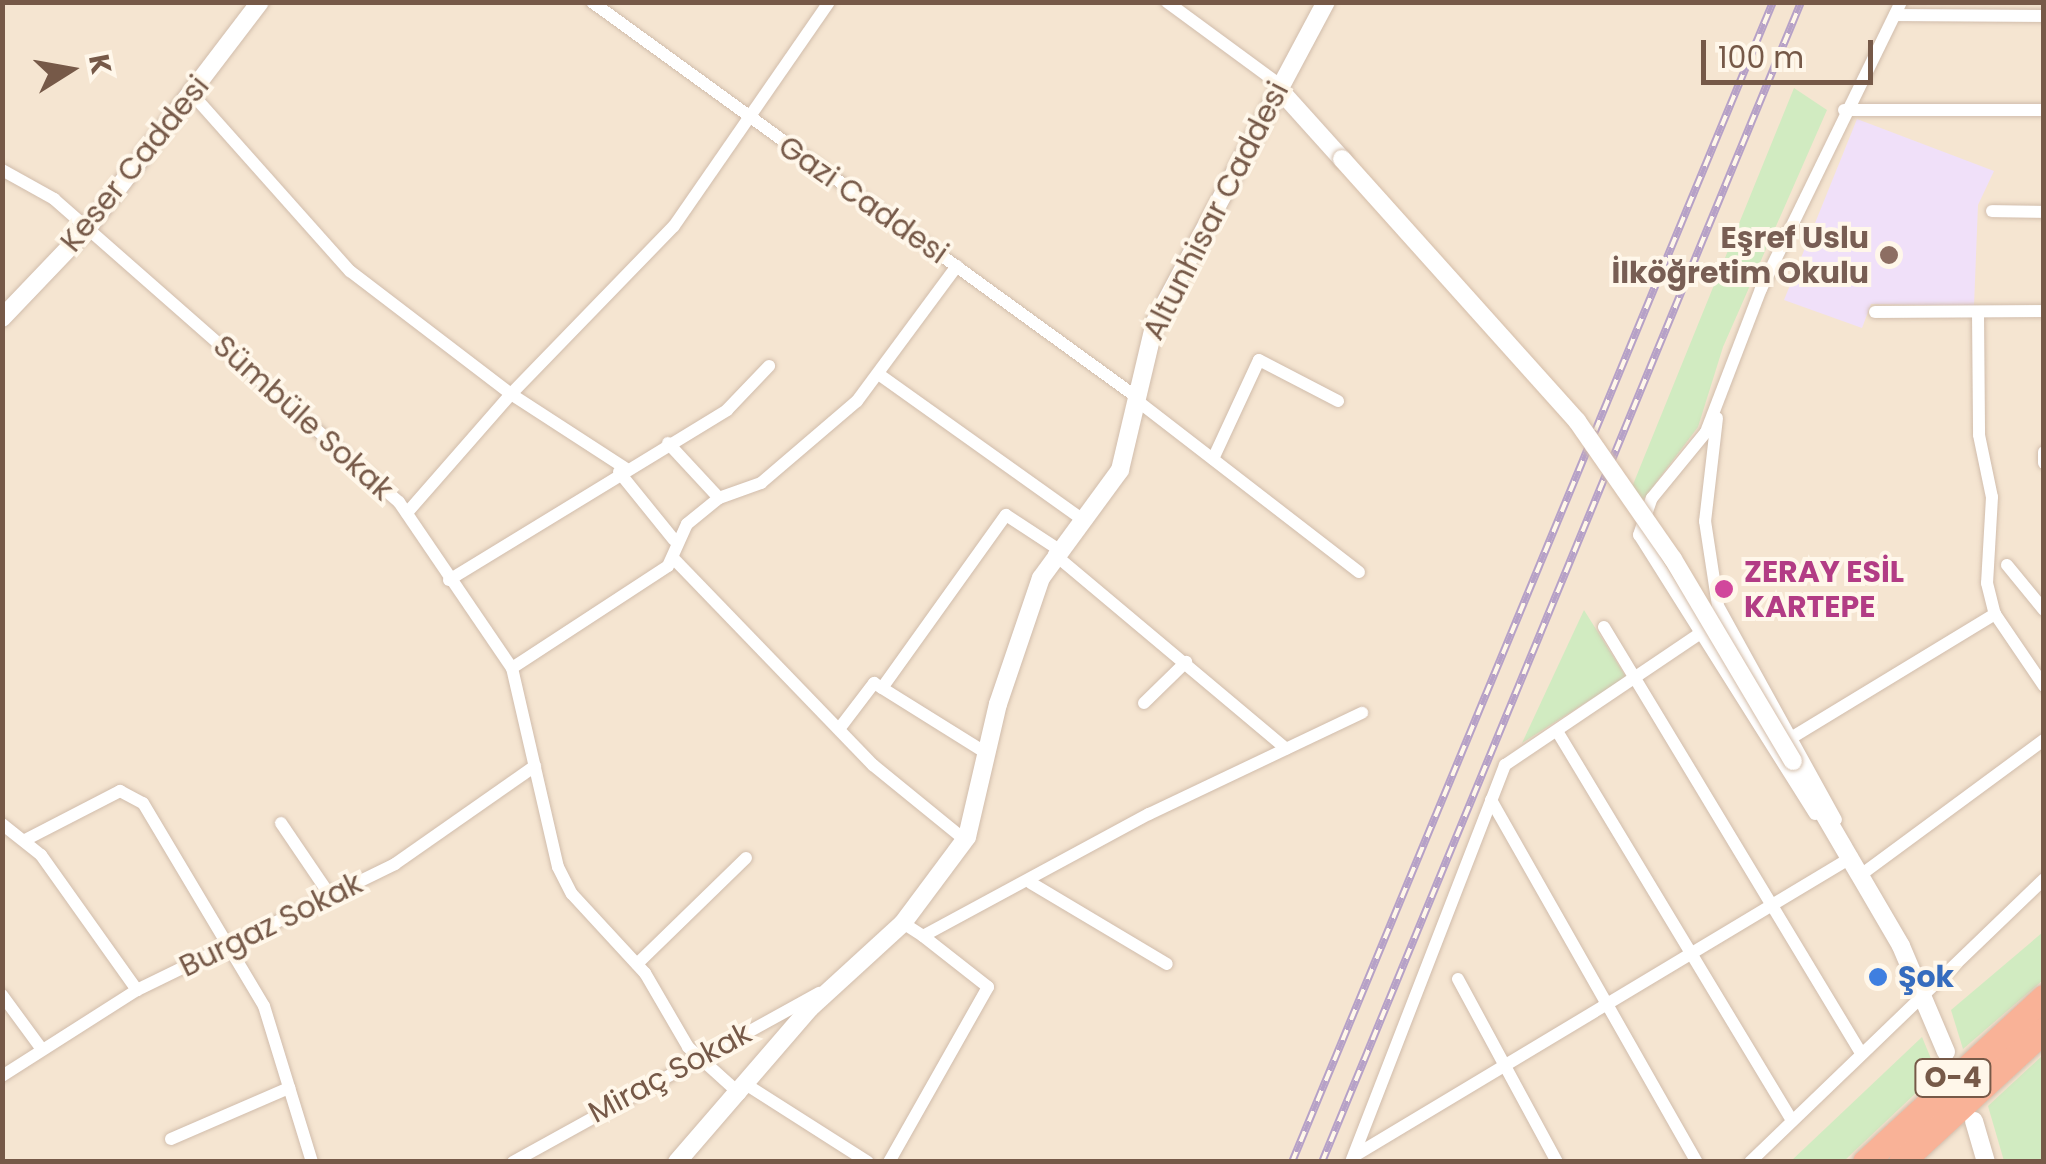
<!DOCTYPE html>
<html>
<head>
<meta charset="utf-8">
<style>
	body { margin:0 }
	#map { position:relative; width:2046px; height:1164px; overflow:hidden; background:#fdf3e3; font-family:Poppins,sans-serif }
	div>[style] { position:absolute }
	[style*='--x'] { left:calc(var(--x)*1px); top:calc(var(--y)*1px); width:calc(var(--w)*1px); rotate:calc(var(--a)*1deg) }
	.residential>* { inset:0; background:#f5e5d1 }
	.education>* { inset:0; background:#f0e0f9 }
	.green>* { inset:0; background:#d1ebc1 }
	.roads { filter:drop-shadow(0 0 2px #d1bdac) drop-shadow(0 0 2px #d1bdac) }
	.street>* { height:12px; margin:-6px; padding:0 6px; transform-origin:6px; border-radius:6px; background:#fff }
	.secondary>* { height:18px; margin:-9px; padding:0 9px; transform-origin:9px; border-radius:9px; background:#fff }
	.highway>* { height:25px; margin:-12.5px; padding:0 12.5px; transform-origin:12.5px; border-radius:12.5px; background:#f9b297 }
	.rail>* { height:8px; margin-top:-4px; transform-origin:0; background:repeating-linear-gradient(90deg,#fff7ea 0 11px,#b6a1c7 0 22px); box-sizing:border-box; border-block:2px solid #b6a1c7 }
	.bridges { filter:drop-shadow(0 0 2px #d4bda9) drop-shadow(0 0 2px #d4bda9) }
	.secondary-bridge>* { height:18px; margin:-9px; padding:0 9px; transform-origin:9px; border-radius:9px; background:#fff }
	.dots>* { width:28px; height:28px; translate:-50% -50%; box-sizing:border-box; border:5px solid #fff7ea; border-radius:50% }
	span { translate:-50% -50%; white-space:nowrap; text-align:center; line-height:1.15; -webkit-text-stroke:8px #fff7ea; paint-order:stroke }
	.shield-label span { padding:2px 8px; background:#fff7ea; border:2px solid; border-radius:8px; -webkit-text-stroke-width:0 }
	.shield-label { font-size:28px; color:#765948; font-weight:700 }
	.street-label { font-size:30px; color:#765948 }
	.education-label { font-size:30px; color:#785e54; font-weight:700 }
	.right { translate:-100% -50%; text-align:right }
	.hotel-label { font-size:30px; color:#b23c85; font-weight:700 }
	.left { translate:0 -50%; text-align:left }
	.shop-label { font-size:30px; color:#366cbe; font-weight:700 }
	.frame { position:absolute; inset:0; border:5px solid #765948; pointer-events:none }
	.north { position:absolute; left:20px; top:20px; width:100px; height:100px; -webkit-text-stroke:8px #fff7ea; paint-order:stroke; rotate:79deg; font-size:28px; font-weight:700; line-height:40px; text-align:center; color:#765948 }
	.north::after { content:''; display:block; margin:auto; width:35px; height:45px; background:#765948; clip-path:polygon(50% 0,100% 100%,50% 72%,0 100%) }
	.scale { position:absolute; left:1701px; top:40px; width:172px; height:45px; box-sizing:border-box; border:5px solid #765948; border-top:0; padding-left:12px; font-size:30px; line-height:35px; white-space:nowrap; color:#765948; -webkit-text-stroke:8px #fff7ea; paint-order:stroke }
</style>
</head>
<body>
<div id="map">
	<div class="residential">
		<i style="clip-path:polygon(2px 3px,2043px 3px,2043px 1161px,3px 1161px)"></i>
	</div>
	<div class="education">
		<i style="clip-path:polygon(1857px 119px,1994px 171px,1978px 205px,1974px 306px,1871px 304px,1862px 328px,1784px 300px)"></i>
	</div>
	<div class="green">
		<i style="clip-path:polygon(1794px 88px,1827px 110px,1723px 347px,1698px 427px,1642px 501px,1632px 487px)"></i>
		<i style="clip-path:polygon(1584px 610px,1626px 677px,1522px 743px)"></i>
		<i style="clip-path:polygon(2043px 932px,2043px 980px,1963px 1049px,1951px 1010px)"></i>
		<i style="clip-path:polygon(1922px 1037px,1937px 1073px,1844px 1161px,1791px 1161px)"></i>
		<i style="clip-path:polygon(2043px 1055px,2043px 1161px,2004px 1161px,1988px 1106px)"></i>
	</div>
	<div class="roads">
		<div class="street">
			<i style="--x:592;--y:2;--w:671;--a:35.96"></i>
			<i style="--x:1167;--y:2;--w:140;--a:36.3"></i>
			<i style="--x:1895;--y:15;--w:149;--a:0.4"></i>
			<i style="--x:193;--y:95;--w:236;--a:48.3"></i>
			<i style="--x:350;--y:271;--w:203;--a:37.4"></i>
			<i style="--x:511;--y:394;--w:158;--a:131.2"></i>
			<i style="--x:1844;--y:110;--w:200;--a:0"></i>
			<i style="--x:2;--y:170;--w:60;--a:29.1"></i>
			<i style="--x:54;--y:199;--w:459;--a:41.3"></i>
			<i style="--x:399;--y:502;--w:201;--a:55.8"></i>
			<i style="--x:512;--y:668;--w:204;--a:77"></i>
			<i style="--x:558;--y:867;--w:30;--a:63"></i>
			<i style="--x:572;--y:894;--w:108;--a:47.3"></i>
			<i style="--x:645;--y:973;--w:86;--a:59.8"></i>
			<i style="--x:688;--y:1047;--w:70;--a:42.1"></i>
			<i style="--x:1992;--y:211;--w:52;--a:1.1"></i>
			<i style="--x:1875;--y:312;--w:169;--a:-0.3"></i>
			<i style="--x:1978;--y:313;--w:122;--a:89.5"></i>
			<i style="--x:1979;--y:435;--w:63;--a:78.2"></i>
			<i style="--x:1992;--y:497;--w:86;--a:93.3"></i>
			<i style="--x:1987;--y:583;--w:32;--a:76"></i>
			<i style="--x:880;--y:375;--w:249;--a:35.5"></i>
			<i style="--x:1135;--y:399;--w:283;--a:37.7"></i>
			<i style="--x:1717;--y:418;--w:104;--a:96.6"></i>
			<i style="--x:1705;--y:521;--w:86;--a:81.3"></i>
			<i style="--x:1718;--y:606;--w:244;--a:61.1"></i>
			<i style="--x:668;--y:443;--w:75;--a:47.2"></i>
			<i style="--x:2044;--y:452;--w:11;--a:90"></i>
			<i style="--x:1213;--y:459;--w:109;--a:-65.1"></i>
			<i style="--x:1259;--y:360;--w:89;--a:27.4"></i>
			<i style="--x:625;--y:468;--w:136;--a:-147"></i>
			<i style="--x:511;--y:394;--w:234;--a:-45.9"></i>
			<i style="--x:674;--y:226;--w:272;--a:-55.3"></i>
			<i style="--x:619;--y:472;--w:87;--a:51"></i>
			<i style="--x:1054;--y:554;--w:303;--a:40"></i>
			<i style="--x:673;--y:558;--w:288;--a:46"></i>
			<i style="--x:873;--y:765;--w:119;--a:39.2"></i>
			<i style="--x:2007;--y:565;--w:58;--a:50.6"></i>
			<i style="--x:449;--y:580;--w:326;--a:-31.4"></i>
			<i style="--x:727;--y:410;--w:61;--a:-46.3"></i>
			<i style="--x:1604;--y:627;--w:495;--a:58.9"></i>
			<i style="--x:512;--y:668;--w:186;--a:-33.2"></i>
			<i style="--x:668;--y:566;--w:46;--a:-65.7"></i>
			<i style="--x:687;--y:524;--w:41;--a:-39.1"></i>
			<i style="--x:719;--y:498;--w:45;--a:-19.7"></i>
			<i style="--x:761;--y:483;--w:126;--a:-40.5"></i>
			<i style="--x:857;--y:401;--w:168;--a:-53.5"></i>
			<i style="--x:882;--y:688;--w:213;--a:-54.4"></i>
			<i style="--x:1006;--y:515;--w:62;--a:33.2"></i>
			<i style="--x:1144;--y:703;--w:59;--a:-44.3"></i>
			<i style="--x:839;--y:729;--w:58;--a:-52.7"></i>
			<i style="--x:874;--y:683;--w:132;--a:32"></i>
			<i style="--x:1557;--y:731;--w:454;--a:58.9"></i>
			<i style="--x:1791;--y:738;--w:239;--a:-31.3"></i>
			<i style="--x:1995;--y:614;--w:87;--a:55.8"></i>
			<i style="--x:1491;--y:800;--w:417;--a:60.4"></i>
			<i style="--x:1815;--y:814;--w:330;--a:-122.2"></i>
			<i style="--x:1639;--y:535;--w:39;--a:-71"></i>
			<i style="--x:1652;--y:498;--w:85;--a:-50.7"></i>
			<i style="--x:1706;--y:432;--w:153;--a:-69"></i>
			<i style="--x:1761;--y:289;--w:319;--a:-64"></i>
			<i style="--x:281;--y:823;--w:86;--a:55.9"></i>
			<i style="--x:2;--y:824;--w:50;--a:38.5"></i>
			<i style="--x:41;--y:855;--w:166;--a:54.6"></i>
			<i style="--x:27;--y:839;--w:105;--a:-27.3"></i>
			<i style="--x:120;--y:791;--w:26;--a:28"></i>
			<i style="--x:143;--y:803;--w:236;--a:59.2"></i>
			<i style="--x:264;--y:1006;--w:163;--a:72.9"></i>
			<i style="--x:1862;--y:874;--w:226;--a:-36.4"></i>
			<i style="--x:1031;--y:883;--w:158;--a:30.8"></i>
			<i style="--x:903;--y:923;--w:24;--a:33"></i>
			<i style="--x:923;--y:936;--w:257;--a:-28.4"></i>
			<i style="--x:1149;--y:814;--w:236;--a:-25.4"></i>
			<i style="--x:637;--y:964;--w:152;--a:-44.2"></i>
			<i style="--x:1458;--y:979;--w:208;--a:61.6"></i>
			<i style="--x:2;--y:995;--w:66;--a:53.7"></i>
			<i style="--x:2;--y:1076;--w:160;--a:-32.5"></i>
			<i style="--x:137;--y:990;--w:287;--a:-26"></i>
			<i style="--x:395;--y:864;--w:171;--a:-35"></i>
			<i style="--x:747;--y:1085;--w:143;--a:32.5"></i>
			<i style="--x:171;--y:1139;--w:129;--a:-23.4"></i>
			<i style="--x:1354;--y:1156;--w:581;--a:-30.98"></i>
			<i style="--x:513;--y:1162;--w:350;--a:-28.9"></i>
			<i style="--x:889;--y:1162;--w:201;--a:-60.5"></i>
			<i style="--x:988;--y:987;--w:83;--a:-141.9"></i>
			<i style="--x:1351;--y:1162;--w:426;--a:-68.8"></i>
			<i style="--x:1505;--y:765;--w:234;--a:-34"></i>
			<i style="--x:1750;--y:1162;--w:408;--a:-43.9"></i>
		</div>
		<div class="secondary">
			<i style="--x:1278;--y:88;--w:96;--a:48"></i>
			<i style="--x:2;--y:318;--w:123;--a:-46.3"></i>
			<i style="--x:87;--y:229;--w:285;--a:-52.7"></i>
			<i style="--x:1793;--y:761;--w:214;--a:59.7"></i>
			<i style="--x:1901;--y:946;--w:115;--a:67"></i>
			<i style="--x:1974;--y:1121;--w:43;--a:73.7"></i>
			<i style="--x:677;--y:1162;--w:203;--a:-49.2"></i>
			<i style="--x:810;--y:1008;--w:126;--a:-42.4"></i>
			<i style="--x:903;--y:923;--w:107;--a:-53.3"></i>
			<i style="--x:967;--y:837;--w:137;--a:-76.9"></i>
			<i style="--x:998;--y:704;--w:133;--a:-71.2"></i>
			<i style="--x:1041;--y:578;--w:134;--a:-53.8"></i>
			<i style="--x:1120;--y:470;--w:152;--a:-76.7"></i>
			<i style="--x:1155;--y:322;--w:363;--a:-61.9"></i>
		</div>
		<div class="highway">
			<i style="--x:1865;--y:1162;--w:243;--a:-42.7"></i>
			<i style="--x:1901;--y:1162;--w:195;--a:-42.7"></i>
		</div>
	</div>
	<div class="rail">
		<i style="--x:1292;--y:1162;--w:1256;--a:-67.48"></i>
		<i style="--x:1322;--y:1162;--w:1255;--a:-67.56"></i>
	</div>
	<div class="bridges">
		<div class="secondary-bridge">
			<i style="--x:1342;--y:159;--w:352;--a:48.1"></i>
			<i style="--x:1577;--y:421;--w:168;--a:55.2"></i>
			<i style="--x:1673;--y:559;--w:235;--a:59.3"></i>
		</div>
	</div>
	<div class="dots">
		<i style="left:1889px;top:255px;background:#8d6e63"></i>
		<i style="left:1724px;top:589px;background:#d1479c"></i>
		<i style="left:1878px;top:977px;background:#3f7fe0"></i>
	</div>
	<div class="shield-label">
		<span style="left:1953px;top:1078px">O-4</span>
	</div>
	<div class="street-label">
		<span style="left:135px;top:164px;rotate:-51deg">Keser Caddesi</span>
		<span style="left:863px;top:200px;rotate:35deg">Gazi Caddesi</span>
		<span style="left:1216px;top:211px;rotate:-63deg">Altunhisar Caddesi</span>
		<span style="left:303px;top:418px;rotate:42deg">Sümbüle Sokak</span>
		<span style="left:271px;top:925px;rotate:-26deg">Burgaz Sokak</span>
		<span style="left:670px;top:1073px;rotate:-28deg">Miraç Sokak</span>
	</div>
	<div class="education-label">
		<span class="right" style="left:1869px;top:255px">Eşref Uslu<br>İlköğretim Okulu</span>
	</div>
	<div class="hotel-label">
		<span class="left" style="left:1744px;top:589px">ZERAY ESİL<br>KARTEPE</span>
	</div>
	<div class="shop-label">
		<span class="left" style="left:1898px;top:977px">Şok</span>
	</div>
	<div class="frame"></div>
	<div class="north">K</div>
	<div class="scale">100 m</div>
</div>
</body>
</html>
